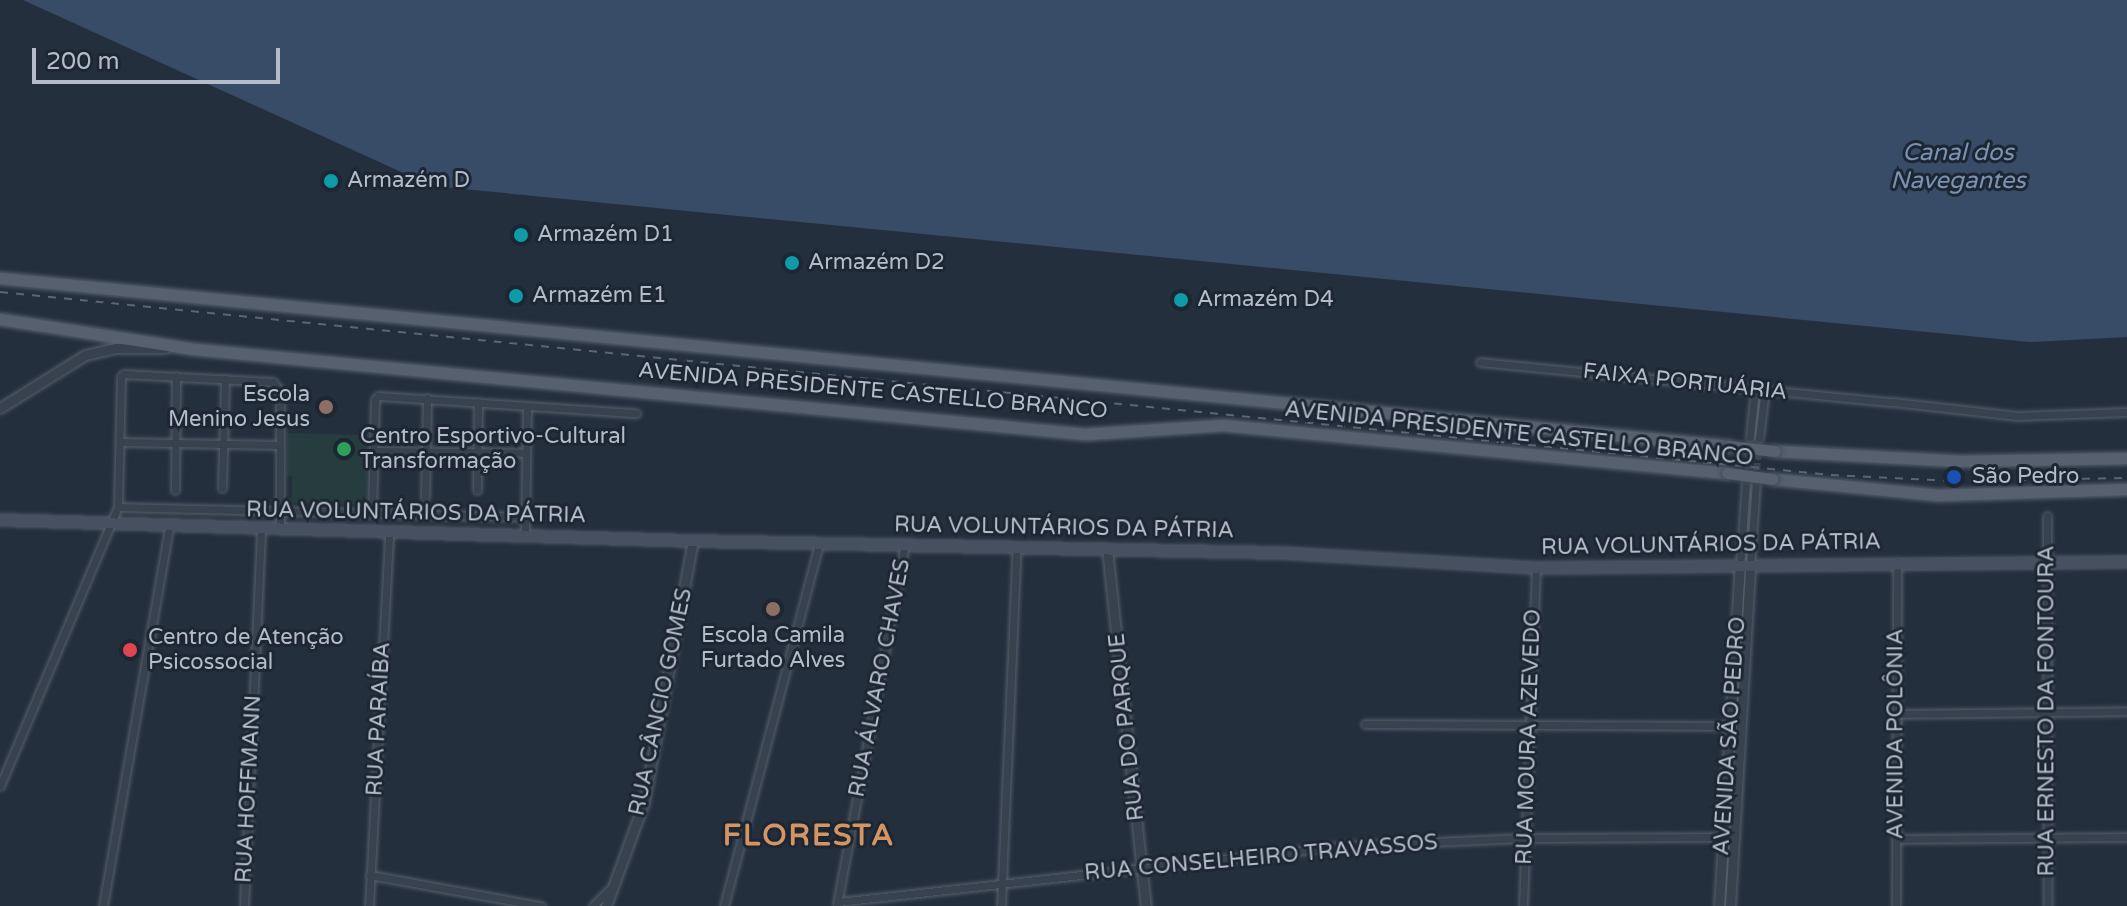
<!DOCTYPE html>
<html>
<head>
<meta charset="utf-8">
<style>
	body { margin:0 }
	#map { position:relative; width:2127px; height:906px; overflow:hidden; background:#242f3e; font-family:"Varela Round",sans-serif }
	div>[style] { position:absolute }
	[style*='--x'] { left:calc(var(--x)*1px); top:calc(var(--y)*1px); width:calc(var(--w)*1px); rotate:calc(var(--a)*1deg) }
	.green>* { inset:0; background:#263c3f }
	.water>* { inset:0; background:#394c67 }
	.minor-tunnel>* { height:7px; margin-top:-3.5px; transform-origin:0; background:repeating-linear-gradient(90deg,#3a4453 0 7px,transparent 0 10.5px) }
	.roads { filter:drop-shadow(0 0 2px #565f6c) drop-shadow(0 0 2px #565f6c) }
	.minor>* { height:7px; margin:-3.5px; padding:0 3.5px; transform-origin:3.5px; border-radius:3.5px; background:#38414e }
	.tertiary>* { height:9px; margin:-4.5px; padding:0 4.5px; transform-origin:4.5px; border-radius:4.5px; background:#38414e }
	.secondary>* { height:10px; margin:-5px; padding:0 5px; transform-origin:5px; border-radius:5px; background:#465061 }
	.primary>* { height:11px; margin:-5.5px; padding:0 5.5px; transform-origin:5.5px; border-radius:5.5px; background:#56606e }
	.rail>* { height:2px; margin-top:-1px; transform-origin:0; background:repeating-linear-gradient(90deg,#5a6575 0 8px,transparent 0 16px) }
	.bridges { filter:drop-shadow(0 0 2px #414a57) drop-shadow(0 0 2px #414a57) }
	.primary-bridge>* { height:11px; margin:-5.5px; padding:0 5.5px; transform-origin:5.5px; border-radius:5.5px; background:#56606e }
	.dots>* { width:22px; height:22px; translate:-50% -50%; box-sizing:border-box; border:4px solid #1d2633; border-radius:50% }
	span { translate:-50% -50%; white-space:nowrap; text-align:center; line-height:1.15; -webkit-text-stroke:6px #1d2633; paint-order:stroke }
	.poi-label { font-size:22px; color:#b4bcc9 }
	.left { translate:0 -50%; text-align:left }
	.right { translate:-100% -50%; text-align:right }
	.street-label { font-size:22px; color:#b4bcc9 }
	.water-label { font-size:24px; color:#7c92b1; font-style:italic }
	.district-label { font-size:30px; color:#d59563; font-weight:700; letter-spacing:2px }
	.scale { position:absolute; left:32px; top:48px; width:248px; height:36px; box-sizing:border-box; border:4px solid #b4bcc9; border-top:0; padding-left:10px; font-size:24px; line-height:28px; white-space:nowrap; color:#b4bcc9; -webkit-text-stroke:6px #1d2633; paint-order:stroke }
</style>
</head>
<body>
<div id="map">
	<div class="green">
		<i style="clip-path:polygon(287px 433px,368px 435px,366px 505px,286px 503px,286px 498px,292px 498px,292px 476px,286px 475px)"></i>
	</div>
	<div class="water">
		<i style="clip-path:polygon(23px 0,2127px 0,2127px 337px,2030px 342px,432px 186px)"></i>
	</div>
	<div class="minor-tunnel">
		<i style="--x:1747;--y:479;--w:42;--a:-85.9"></i>
		<i style="--x:1756;--y:480;--w:42;--a:-85.9"></i>
	</div>
	<div class="roads">
		<div class="minor">
			<i style="--x:1480;--y:362;--w:412;--a:5.6"></i>
			<i style="--x:1893;--y:402;--w:125;--a:6.4"></i>
			<i style="--x:2017;--y:416;--w:110;--a:-2.1"></i>
			<i style="--x:1750;--y:437;--w:48;--a:-84.1"></i>
			<i style="--x:1759;--y:438;--w:48;--a:-82.9"></i>
			<i style="--x:120;--y:442;--w:160;--a:1.1"></i>
			<i style="--x:373;--y:451;--w:153;--a:0.7"></i>
			<i style="--x:222;--y:488;--w:109;--a:-88.4"></i>
			<i style="--x:175;--y:490;--w:114;--a:-89.5"></i>
			<i style="--x:477;--y:490;--w:88;--a:-89.3"></i>
			<i style="--x:425;--y:497;--w:99;--a:-88.8"></i>
			<i style="--x:118;--y:507;--w:130;--a:-88.7"></i>
			<i style="--x:121;--y:377;--w:4;--a:-45"></i>
			<i style="--x:124;--y:374;--w:149;--a:3.1"></i>
			<i style="--x:273;--y:382;--w:11;--a:52"></i>
			<i style="--x:280;--y:391;--w:138;--a:90"></i>
			<i style="--x:372;--y:514;--w:114;--a:-88.5"></i>
			<i style="--x:375;--y:400;--w:5;--a:-53"></i>
			<i style="--x:378;--y:396;--w:259;--a:3.8"></i>
			<i style="--x:2047;--y:516;--w:390;--a:89.9"></i>
			<i style="--x:525;--y:534;--w:128;--a:-89.1"></i>
			<i style="--x:1740;--y:567;--w:86;--a:-86"></i>
			<i style="--x:1750;--y:567;--w:85;--a:-86"></i>
			<i style="--x:1897;--y:714;--w:230;--a:-0.7"></i>
			<i style="--x:1365;--y:724;--w:366;--a:0.3"></i>
			<i style="--x:0;--y:786;--w:303;--a:-67.1"></i>
			<i style="--x:118;--y:507;--w:407;--a:1.4"></i>
			<i style="--x:1896;--y:839;--w:231;--a:-0.5"></i>
			<i style="--x:370;--y:875;--w:174;--a:10.3"></i>
			<i style="--x:838;--y:902;--w:507;--a:-6.34"></i>
			<i style="--x:1342;--y:846;--w:183;--a:-2.5"></i>
			<i style="--x:1525;--y:838;--w:203;--a:-0.3"></i>
			<i style="--x:837;--y:904;--w:365;--a:-79.3"></i>
			<i style="--x:103;--y:906;--w:386;--a:-80.1"></i>
			<i style="--x:244;--y:906;--w:377;--a:-87.4"></i>
			<i style="--x:369;--y:906;--w:376;--a:-86.9"></i>
			<i style="--x:593;--y:906;--w:25;--a:-45"></i>
			<i style="--x:724;--y:906;--w:375;--a:-75.3"></i>
			<i style="--x:1001;--y:906;--w:360;--a:-87.5"></i>
			<i style="--x:1523;--y:906;--w:338;--a:-87.8"></i>
			<i style="--x:1896;--y:906;--w:344;--a:-89.8"></i>
		</div>
		<div class="tertiary">
			<i style="--x:0;--y:408;--w:100;--a:-31.9"></i>
			<i style="--x:85;--y:355;--w:32;--a:-13"></i>
			<i style="--x:116;--y:348;--w:49;--a:0"></i>
			<i style="--x:1107;--y:549;--w:359;--a:83.8"></i>
			<i style="--x:606;--y:906;--w:111;--a:-69.9"></i>
			<i style="--x:644;--y:802;--w:266;--a:-79.4"></i>
			<i style="--x:1719;--y:906;--w:340;--a:-86.5"></i>
			<i style="--x:1730;--y:906;--w:340;--a:-86.6"></i>
		</div>
		<div class="secondary">
			<i style="--x:0;--y:520;--w:693;--a:1.74"></i>
			<i style="--x:693;--y:541;--w:589;--a:1.17"></i>
			<i style="--x:1282;--y:553;--w:254;--a:3.4"></i>
			<i style="--x:1536;--y:568;--w:591;--a:-0.58"></i>
		</div>
		<div class="primary">
			<i style="--x:0;--y:278;--w:1737;--a:5.55"></i>
			<i style="--x:0;--y:319;--w:196;--a:8.8"></i>
			<i style="--x:194;--y:349;--w:895;--a:5.45"></i>
			<i style="--x:1085;--y:434;--w:138;--a:-3.7"></i>
			<i style="--x:1223;--y:425;--w:506;--a:5.44"></i>
			<i style="--x:1775;--y:451;--w:182;--a:3.1"></i>
			<i style="--x:1957;--y:461;--w:170;--a:-1"></i>
			<i style="--x:1773;--y:479;--w:166;--a:5.5"></i>
			<i style="--x:1938;--y:495;--w:189;--a:-1.8"></i>
		</div>
	</div>
	<div class="rail">
		<i style="--x:0;--y:292;--w:1840;--a:5.71"></i>
		<i style="--x:1831;--y:475;--w:123;--a:2.8"></i>
		<i style="--x:1954;--y:481;--w:173;--a:-1"></i>
	</div>
	<div class="bridges">
		<div class="primary-bridge">
			<i style="--x:1729;--y:446;--w:46;--a:6.2"></i>
			<i style="--x:1727;--y:473;--w:46;--a:7.4"></i>
		</div>
	</div>
	<div class="dots">
		<i style="left:331px;top:181px;background:#0f9aa8"></i>
		<i style="left:521px;top:235px;background:#0f9aa8"></i>
		<i style="left:792px;top:263px;background:#0f9aa8"></i>
		<i style="left:516px;top:296px;background:#0f9aa8"></i>
		<i style="left:1181px;top:300px;background:#0f9aa8"></i>
		<i style="left:326px;top:407px;background:#8d6e63"></i>
		<i style="left:344px;top:449px;background:#2e9e5b"></i>
		<i style="left:1954px;top:477px;background:#1a4fb4"></i>
		<i style="left:773px;top:609px;background:#8d6e63"></i>
		<i style="left:130px;top:650px;background:#e0444e"></i>
	</div>
	<div class="poi-label">
		<span class="left" style="left:347px;top:181px">Armazém D</span>
		<span class="left" style="left:537px;top:235px">Armazém D1</span>
		<span class="left" style="left:808px;top:263px">Armazém D2</span>
		<span class="left" style="left:532px;top:296px">Armazém E1</span>
		<span class="left" style="left:1197px;top:300px">Armazém D4</span>
		<span class="right" style="left:310px;top:407px">Escola<br>Menino Jesus</span>
		<span class="left" style="left:360px;top:449px">Centro Esportivo-Cultural<br>Transformação</span>
		<span class="left" style="left:1972px;top:477px">São Pedro</span>
		<span style="left:773px;top:648px">Escola Camila<br>Furtado Alves</span>
		<span class="left" style="left:148px;top:650px">Centro de Atenção<br>Psicossocial</span>
	</div>
	<div class="street-label">
		<span style="left:1685px;top:382px;rotate:6deg">FAIXA PORTUÁRIA</span>
		<span style="left:873px;top:391px;rotate:5deg">AVENIDA PRESIDENTE CASTELLO BRANCO</span>
		<span style="left:1519px;top:434px;rotate:6deg">AVENIDA PRESIDENTE CASTELLO BRANCO</span>
		<span style="left:416px;top:513px;rotate:1deg">RUA VOLUNTÁRIOS DA PÁTRIA</span>
		<span style="left:1064px;top:528px;rotate:1deg">RUA VOLUNTÁRIOS DA PÁTRIA</span>
		<span style="left:1711px;top:545px;rotate:-1deg">RUA VOLUNTÁRIOS DA PÁTRIA</span>
		<span style="left:880px;top:678px;rotate:-79deg">RUA ÁLVARO CHAVES</span>
		<span style="left:661px;top:702px;rotate:-78deg">RUA CÂNCIO GOMES</span>
		<span style="left:2047px;top:711px;rotate:-90deg">RUA ERNESTO DA FONTOURA</span>
		<span style="left:379px;top:719px;rotate:-87deg">RUA PARAÍBA</span>
		<span style="left:1127px;top:727px;rotate:-96deg">RUA DO PARQUE</span>
		<span style="left:1896px;top:734px;rotate:-90deg">AVENIDA POLÔNIA</span>
		<span style="left:1730px;top:736px;rotate:-86deg">AVENIDA SÃO PEDRO</span>
		<span style="left:1529px;top:737px;rotate:-88deg">RUA MOURA AZEVEDO</span>
		<span style="left:249px;top:789px;rotate:-87deg">RUA HOFFMANN</span>
		<span style="left:1261px;top:858px;rotate:-5deg">RUA CONSELHEIRO TRAVASSOS</span>
	</div>
	<div class="water-label">
		<span style="left:1958px;top:167px">Canal dos<br>Navegantes</span>
	</div>
	<div class="district-label">
		<span style="left:809px;top:836px">FLORESTA</span>
	</div>
	<div class="scale">200 m</div>
</div>
</body>
</html>
